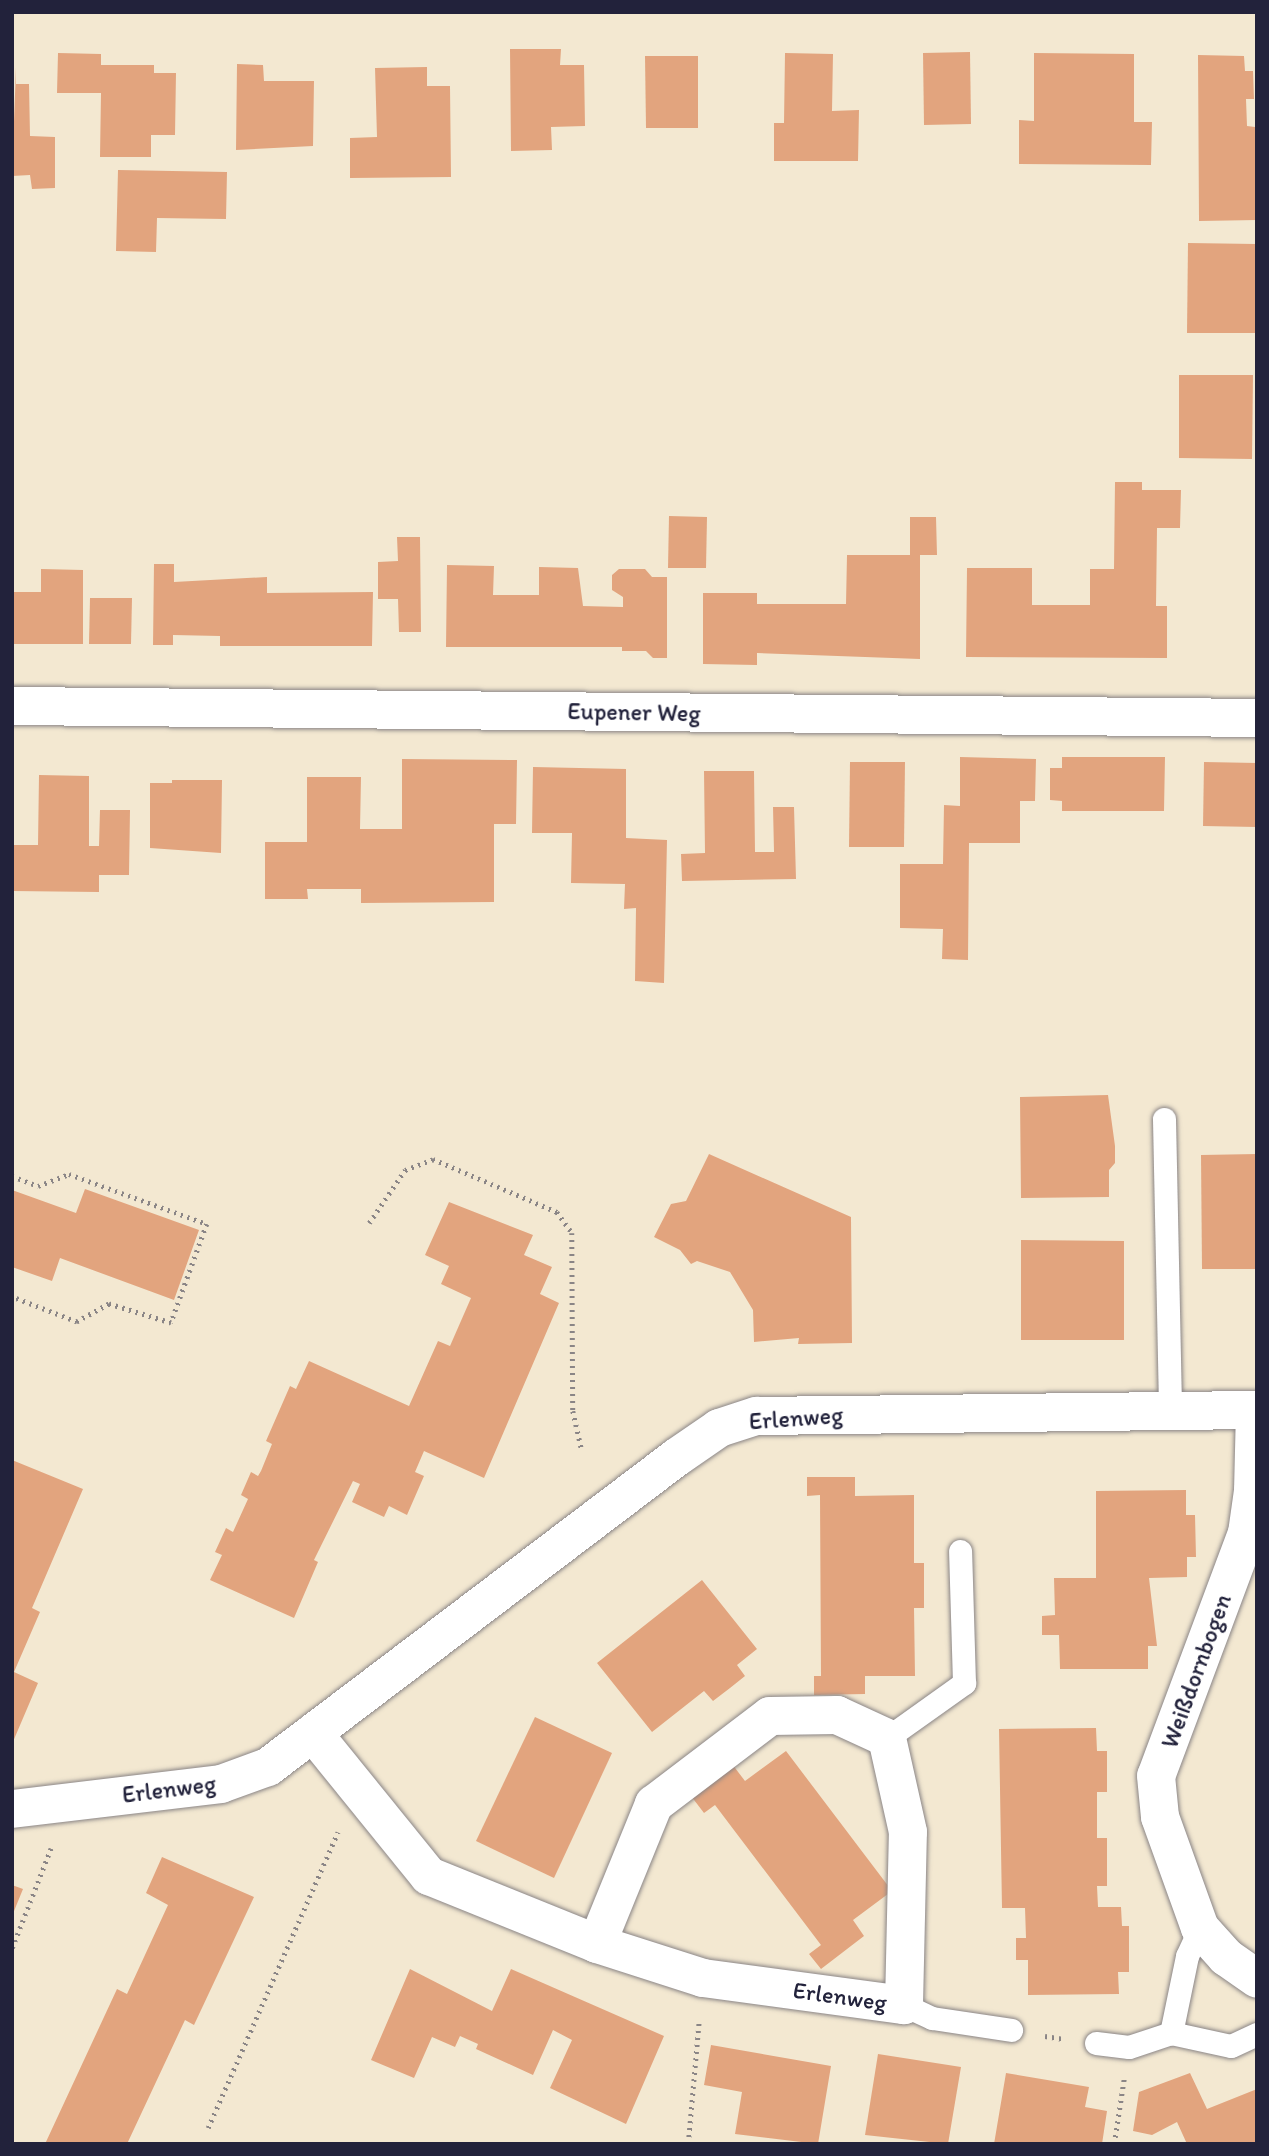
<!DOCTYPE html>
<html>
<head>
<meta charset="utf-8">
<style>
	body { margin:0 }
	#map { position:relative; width:1269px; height:2156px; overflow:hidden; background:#f3e8d1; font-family:Itim,sans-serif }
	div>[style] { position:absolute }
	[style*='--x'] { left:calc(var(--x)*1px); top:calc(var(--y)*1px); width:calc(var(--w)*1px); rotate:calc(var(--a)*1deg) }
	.building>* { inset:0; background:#e2a47e }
	.path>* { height:4.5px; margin-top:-2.25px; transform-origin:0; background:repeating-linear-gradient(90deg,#8a8586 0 2px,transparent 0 7px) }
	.roads { filter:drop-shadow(0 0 2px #8a8586) drop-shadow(0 0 2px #8a8586) }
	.service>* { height:23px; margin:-11.5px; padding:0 11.5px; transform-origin:11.5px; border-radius:11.5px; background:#fff }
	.minor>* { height:38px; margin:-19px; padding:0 19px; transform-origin:19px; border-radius:19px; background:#fff }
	span { translate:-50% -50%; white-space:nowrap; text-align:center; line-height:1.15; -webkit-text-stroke:6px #fff; paint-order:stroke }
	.street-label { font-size:24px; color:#22223b }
	.frame { position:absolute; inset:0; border:14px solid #22223b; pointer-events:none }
</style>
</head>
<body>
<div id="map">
	<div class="building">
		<i style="clip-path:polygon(510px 49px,561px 49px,560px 65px,584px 65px,585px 126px,551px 127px,552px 150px,511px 151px)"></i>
		<i style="clip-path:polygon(970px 52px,971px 124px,924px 125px,923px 53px)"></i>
		<i style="clip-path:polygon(58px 53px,101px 54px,101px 65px,154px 65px,154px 73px,176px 73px,175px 135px,151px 135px,151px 157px,100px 157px,101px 93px,57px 93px)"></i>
		<i style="clip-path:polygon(785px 53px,833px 54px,832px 111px,859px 110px,858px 161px,774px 161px,774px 123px,784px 123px)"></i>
		<i style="clip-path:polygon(1034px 53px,1134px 54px,1134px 122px,1152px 122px,1151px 165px,1019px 164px,1019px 120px,1034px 121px)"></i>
		<i style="clip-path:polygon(1198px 55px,1244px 56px,1245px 71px,1253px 71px,1254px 99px,1246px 99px,1247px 126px,1255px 127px,1257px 220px,1199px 221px)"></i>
		<i style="clip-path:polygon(645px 56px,698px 56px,698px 128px,646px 128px)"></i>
		<i style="clip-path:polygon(237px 64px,263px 65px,264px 81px,314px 81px,313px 146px,236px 150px)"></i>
		<i style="clip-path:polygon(16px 67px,16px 84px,29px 84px,30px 136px,55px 137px,55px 188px,32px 189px,30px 175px,12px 176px)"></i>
		<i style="clip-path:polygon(427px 67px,427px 86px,450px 86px,451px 177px,350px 178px,350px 138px,377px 137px,375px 68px)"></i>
		<i style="clip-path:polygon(118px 170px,227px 172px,226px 219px,157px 218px,156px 252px,116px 251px)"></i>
		<i style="clip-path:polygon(1188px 243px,1256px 244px,1256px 333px,1187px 333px)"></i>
		<i style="clip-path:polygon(1179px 375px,1253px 375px,1252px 459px,1179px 458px)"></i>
		<i style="clip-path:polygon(1115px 482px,1142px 482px,1142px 490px,1181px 490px,1180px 528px,1157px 528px,1156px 606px,1167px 606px,1167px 658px,966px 657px,967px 568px,1032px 568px,1032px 605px,1090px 605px,1090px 569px,1114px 569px)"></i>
		<i style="clip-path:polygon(669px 516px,707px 517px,706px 568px,668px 568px)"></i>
		<i style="clip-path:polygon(910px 517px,936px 517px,937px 555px,920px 555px,920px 659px,757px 653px,757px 665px,703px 664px,703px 593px,757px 593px,757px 604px,846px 604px,847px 555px,910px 555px)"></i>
		<i style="clip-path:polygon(397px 537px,420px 537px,421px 632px,399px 632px,398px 599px,378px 599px,378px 562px,398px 561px)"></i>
		<i style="clip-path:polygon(154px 564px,174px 564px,174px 582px,267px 577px,267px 593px,373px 592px,372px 646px,220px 646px,220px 636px,173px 635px,173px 645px,153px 645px)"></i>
		<i style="clip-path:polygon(447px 565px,494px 566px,493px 595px,539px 595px,539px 567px,578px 568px,583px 606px,623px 607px,623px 597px,612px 590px,612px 575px,619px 569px,645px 569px,652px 577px,667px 577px,667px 658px,653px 658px,646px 651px,622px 651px,622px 647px,446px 647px)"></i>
		<i style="clip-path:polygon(41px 569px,83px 570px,83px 644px,12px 644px,12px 592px,41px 592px)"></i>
		<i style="clip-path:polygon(90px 598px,132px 598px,131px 644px,89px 644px)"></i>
		<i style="clip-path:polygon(960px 757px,1036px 759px,1035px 801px,1020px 801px,1020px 843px,969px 843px,968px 960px,942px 959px,943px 929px,900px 928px,900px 864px,943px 864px,944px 805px,960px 806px)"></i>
		<i style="clip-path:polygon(1062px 757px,1165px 757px,1164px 811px,1062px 811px,1062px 801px,1050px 800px,1050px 768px,1062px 768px)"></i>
		<i style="clip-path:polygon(402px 759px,517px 760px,516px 824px,494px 824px,494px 902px,361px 903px,361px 889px,307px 889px,308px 899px,265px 899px,265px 842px,307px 842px,307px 777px,361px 777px,360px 829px,402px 829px)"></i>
		<i style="clip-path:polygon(850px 762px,905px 762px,904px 847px,849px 847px)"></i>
		<i style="clip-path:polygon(1204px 762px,1257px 763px,1257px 827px,1203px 826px)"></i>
		<i style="clip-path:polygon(533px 767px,626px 769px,626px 838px,667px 840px,664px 983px,635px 981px,636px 908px,624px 909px,625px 884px,571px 883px,572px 833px,532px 833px)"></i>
		<i style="clip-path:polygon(704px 771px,754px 771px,755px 852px,774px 852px,773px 807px,794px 807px,796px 879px,682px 881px,681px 854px,705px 853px)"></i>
		<i style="clip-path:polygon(39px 775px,89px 776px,89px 846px,99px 846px,100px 810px,130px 810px,129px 875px,99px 875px,99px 892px,12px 891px,12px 845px,38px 845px)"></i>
		<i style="clip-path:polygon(172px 780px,222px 780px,221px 853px,150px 848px,150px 783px,172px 783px)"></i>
		<i style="clip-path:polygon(1108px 1095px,1115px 1146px,1115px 1163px,1109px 1170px,1109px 1197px,1021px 1198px,1020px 1097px)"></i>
		<i style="clip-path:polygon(709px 1154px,851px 1217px,852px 1343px,798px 1344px,799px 1338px,754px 1342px,753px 1310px,730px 1272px,697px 1261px,691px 1264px,680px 1250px,654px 1237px,671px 1204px,686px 1201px)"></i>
		<i style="clip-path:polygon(1257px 1154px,1257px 1269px,1202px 1269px,1201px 1155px)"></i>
		<i style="clip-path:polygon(85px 1189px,199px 1230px,174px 1300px,60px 1258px,52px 1281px,12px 1267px,12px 1190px,76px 1213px)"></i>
		<i style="clip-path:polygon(449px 1202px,533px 1235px,524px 1255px,552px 1267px,540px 1294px,559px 1303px,484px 1478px,424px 1451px,415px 1472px,424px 1476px,407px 1515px,389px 1506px,384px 1517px,352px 1502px,360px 1484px,353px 1481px,314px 1560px,318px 1562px,294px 1618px,210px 1580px,222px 1555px,215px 1552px,226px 1528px,233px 1532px,248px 1499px,241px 1495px,251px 1472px,258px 1476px,261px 1471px,272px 1444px,266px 1441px,290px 1386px,296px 1389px,309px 1361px,409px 1406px,438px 1341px,450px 1346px,471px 1298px,441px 1284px,449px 1266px,425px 1255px)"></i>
		<i style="clip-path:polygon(1021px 1240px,1124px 1241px,1124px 1340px,1021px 1340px)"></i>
		<i style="clip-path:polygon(12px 1460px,83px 1489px,32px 1608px,40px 1612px,14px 1672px,38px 1683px,12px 1744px)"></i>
		<i style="clip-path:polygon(807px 1477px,855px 1477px,855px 1496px,914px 1495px,914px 1563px,924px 1563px,924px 1608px,914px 1608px,915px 1676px,865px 1676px,865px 1694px,814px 1695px,814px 1676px,821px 1676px,820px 1495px,807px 1496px)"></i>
		<i style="clip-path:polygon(1186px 1490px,1186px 1515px,1195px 1515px,1196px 1557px,1187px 1557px,1187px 1577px,1149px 1578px,1157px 1646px,1148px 1646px,1148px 1669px,1060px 1669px,1059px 1635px,1042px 1635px,1042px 1616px,1055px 1615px,1054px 1578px,1096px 1578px,1096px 1491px)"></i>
		<i style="clip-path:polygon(702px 1580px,757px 1649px,737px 1665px,745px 1676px,730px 1688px,713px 1701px,704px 1691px,652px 1732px,597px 1663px)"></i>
		<i style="clip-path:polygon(535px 1717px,612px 1753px,554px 1878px,476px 1841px)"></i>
		<i style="clip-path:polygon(1096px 1728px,1097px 1751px,1107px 1751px,1107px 1792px,1097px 1792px,1097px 1838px,1107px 1838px,1107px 1886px,1097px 1886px,1098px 1907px,1121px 1907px,1122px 1926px,1129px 1926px,1129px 1972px,1118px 1972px,1119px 1994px,1028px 1995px,1028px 1960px,1016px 1960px,1016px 1938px,1026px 1938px,1025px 1908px,1002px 1908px,999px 1729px)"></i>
		<i style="clip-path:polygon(786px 1751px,892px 1891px,853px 1920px,864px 1936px,821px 1969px,809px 1954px,821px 1945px,715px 1805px,704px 1813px,691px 1796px,732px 1764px,745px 1781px)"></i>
		<i style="clip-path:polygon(162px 1857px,254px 1897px,194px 2025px,185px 2020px,127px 2144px,45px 2144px,117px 1989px,127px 1994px,168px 1905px,146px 1893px)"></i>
		<i style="clip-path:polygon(12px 1885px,23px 1889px,12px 1916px)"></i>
		<i style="clip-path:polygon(410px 1969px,492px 2011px,511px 1969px,664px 2036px,626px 2124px,550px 2088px,572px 2040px,553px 2030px,533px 2075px,476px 2049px,478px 2044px,460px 2036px,455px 2047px,432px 2037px,414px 2078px,371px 2060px)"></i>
		<i style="clip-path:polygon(711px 2045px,831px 2066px,818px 2144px,735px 2134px,742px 2092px,704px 2085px)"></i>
		<i style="clip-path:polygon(878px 2054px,961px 2067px,948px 2144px,865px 2135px)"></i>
		<i style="clip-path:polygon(1006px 2073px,1089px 2087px,1085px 2107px,1107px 2111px,1102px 2144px,994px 2144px)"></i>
		<i style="clip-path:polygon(1190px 2073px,1207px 2109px,1257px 2089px,1257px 2144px,1187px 2144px,1177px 2122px,1152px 2135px,1133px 2131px,1139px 2092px)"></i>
	</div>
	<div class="path">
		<i style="--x:12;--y:1176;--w:28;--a:21"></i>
		<i style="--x:38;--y:1186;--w:33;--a:-21"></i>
		<i style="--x:69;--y:1174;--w:147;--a:19.9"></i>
		<i style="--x:207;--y:1224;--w:105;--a:110"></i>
		<i style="--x:171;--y:1323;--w:65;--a:-163"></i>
		<i style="--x:109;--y:1304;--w:37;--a:151"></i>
		<i style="--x:77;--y:1322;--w:70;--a:-159"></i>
		<i style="--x:369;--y:1223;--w:64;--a:-55.8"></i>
		<i style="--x:405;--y:1170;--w:30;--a:-21"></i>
		<i style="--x:433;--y:1159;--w:135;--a:23.1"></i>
		<i style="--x:557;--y:1212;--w:26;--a:54"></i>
		<i style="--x:572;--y:1233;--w:178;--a:89.7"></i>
		<i style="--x:573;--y:1411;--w:41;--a:77.3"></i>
		<i style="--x:12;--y:1948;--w:107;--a:-68.7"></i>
		<i style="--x:1045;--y:2036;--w:19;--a:9"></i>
		<i style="--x:208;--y:2128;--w:323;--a:-66.3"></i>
		<i style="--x:688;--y:2144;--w:123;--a:-84.9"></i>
		<i style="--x:1114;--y:2144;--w:66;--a:-81.3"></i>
	</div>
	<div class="roads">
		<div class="service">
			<i style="--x:1164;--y:1119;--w:290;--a:88.8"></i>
			<i style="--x:887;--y:1738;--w:95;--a:-35.5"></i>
			<i style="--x:964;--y:1683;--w:132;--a:-91.7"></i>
			<i style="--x:1200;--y:1928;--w:31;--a:115"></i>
			<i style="--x:1187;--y:1956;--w:79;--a:101.7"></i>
			<i style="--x:1171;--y:2033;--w:61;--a:12.2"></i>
			<i style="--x:1231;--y:2046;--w:29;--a:-25"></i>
			<i style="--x:904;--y:2005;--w:31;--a:25"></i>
			<i style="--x:932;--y:2018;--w:80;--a:8.6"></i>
			<i style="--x:1096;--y:2043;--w:33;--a:7"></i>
			<i style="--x:1129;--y:2047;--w:44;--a:-18.4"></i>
		</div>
		<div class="minor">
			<i style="--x:12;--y:706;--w:1245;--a:0.55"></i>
			<i style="--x:1255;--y:1410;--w:81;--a:91.4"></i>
			<i style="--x:1253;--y:1491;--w:42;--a:98.1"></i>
			<i style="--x:1247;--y:1533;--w:259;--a:110.5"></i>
			<i style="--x:1156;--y:1776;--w:41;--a:84.4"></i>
			<i style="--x:1160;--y:1817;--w:118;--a:70.2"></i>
			<i style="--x:1200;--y:1928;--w:39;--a:48"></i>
			<i style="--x:1226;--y:1957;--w:38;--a:35"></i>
			<i style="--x:313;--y:1733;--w:184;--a:51"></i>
			<i style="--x:429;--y:1876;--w:181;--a:22"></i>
			<i style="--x:597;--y:1944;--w:111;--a:17.8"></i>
			<i style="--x:703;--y:1978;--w:203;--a:7.7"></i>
			<i style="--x:904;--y:2005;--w:173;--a:-88.7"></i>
			<i style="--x:908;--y:1832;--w:96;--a:-102.6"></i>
			<i style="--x:887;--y:1738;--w:55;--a:-155.3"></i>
			<i style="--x:837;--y:1715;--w:67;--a:179.1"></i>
			<i style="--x:770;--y:1716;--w:146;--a:142.8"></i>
			<i style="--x:654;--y:1804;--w:151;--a:112.2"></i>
			<i style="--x:12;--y:1809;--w:210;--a:-6.8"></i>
			<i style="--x:221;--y:1784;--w:50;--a:-19.9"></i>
			<i style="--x:268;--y:1767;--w:513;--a:-37.16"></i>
			<i style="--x:677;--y:1457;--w:51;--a:-34.6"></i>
			<i style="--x:719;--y:1428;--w:40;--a:-18"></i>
			<i style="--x:757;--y:1416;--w:500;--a:-0.69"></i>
		</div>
	</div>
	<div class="street-label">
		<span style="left:634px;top:712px;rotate:1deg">Eupener Weg</span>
		<span style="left:796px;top:1418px;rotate:-4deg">Erlenweg</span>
		<span style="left:1196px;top:1671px;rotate:-70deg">Weißdornbogen</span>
		<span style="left:169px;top:1789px;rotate:-7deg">Erlenweg</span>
		<span style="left:840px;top:1996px;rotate:8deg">Erlenweg</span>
	</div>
	<div class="frame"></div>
</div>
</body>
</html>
